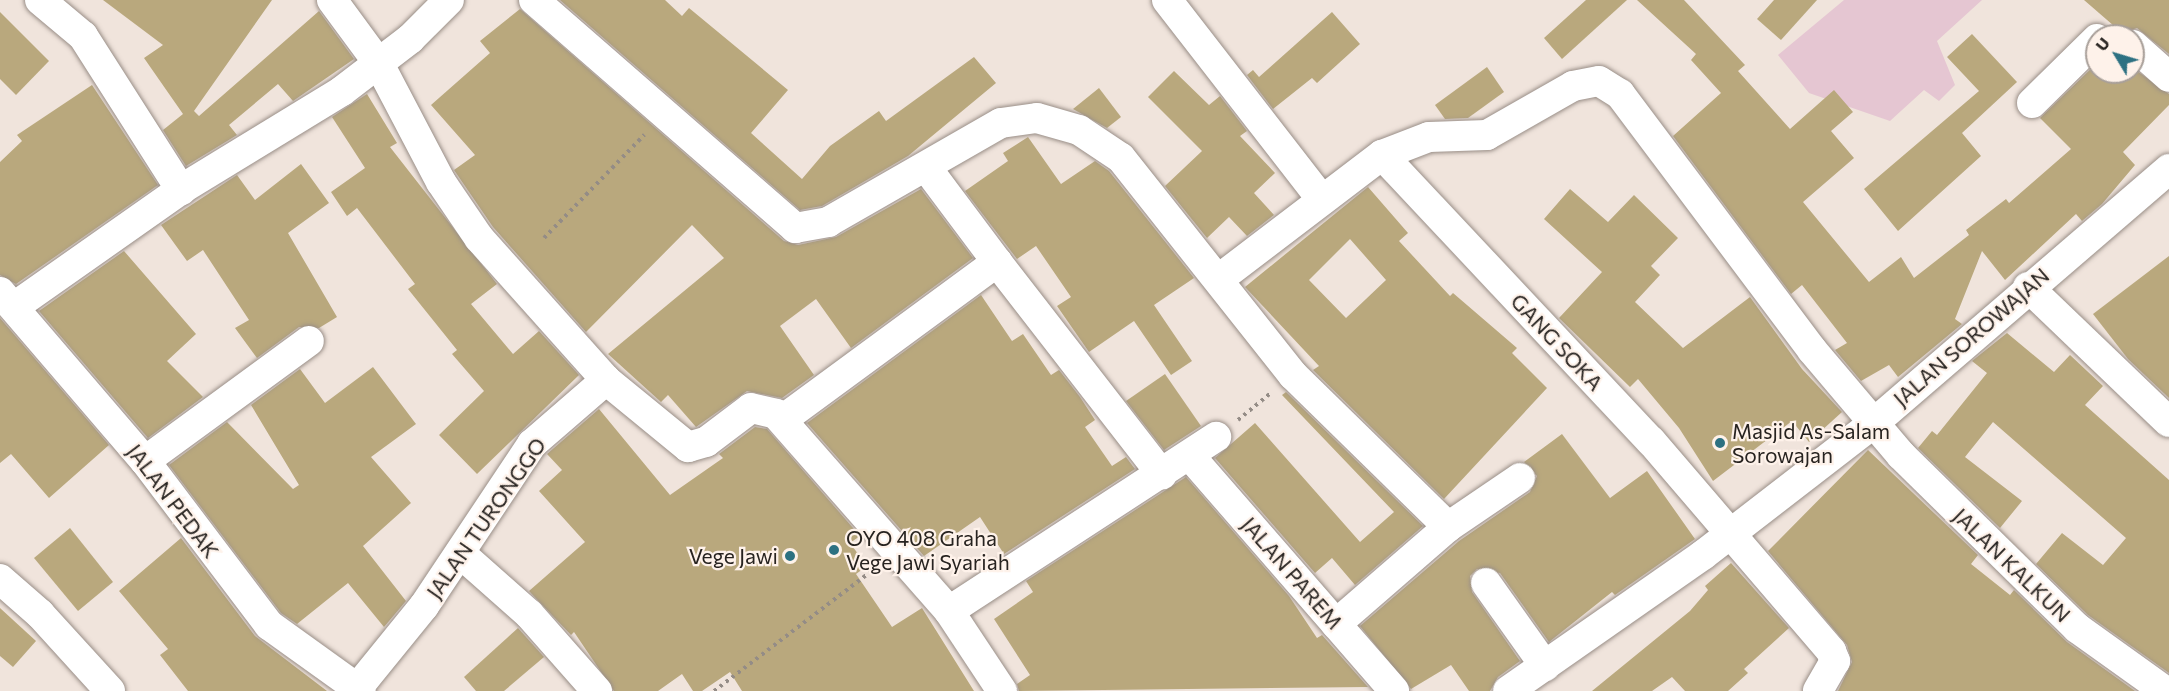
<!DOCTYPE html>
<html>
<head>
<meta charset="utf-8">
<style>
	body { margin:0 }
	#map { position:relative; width:2169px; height:691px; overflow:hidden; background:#f0e4dc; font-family:Commissioner,sans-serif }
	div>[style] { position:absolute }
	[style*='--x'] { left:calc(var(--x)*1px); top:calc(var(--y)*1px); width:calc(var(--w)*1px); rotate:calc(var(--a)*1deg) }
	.green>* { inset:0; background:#e5c6d2 }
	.building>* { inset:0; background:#b9a87d }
	.path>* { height:4px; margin-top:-2px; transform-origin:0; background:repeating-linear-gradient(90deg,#948c86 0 3px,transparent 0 7.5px) }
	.roads { filter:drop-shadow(0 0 2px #998e87) drop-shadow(0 0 2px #998e87) }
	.minor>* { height:30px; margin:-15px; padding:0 15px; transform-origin:15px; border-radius:15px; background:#fff }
	.dots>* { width:16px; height:16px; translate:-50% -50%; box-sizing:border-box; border:3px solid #fef2ea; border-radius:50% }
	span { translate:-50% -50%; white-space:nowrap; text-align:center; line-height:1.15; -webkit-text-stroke:4.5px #fef2ea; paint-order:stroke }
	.street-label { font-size:21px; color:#272320 }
	.poi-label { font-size:21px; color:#272320 }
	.left { translate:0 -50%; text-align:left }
	.right { translate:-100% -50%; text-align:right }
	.north { position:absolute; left:2085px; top:24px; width:60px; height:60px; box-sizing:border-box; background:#fef2ea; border:2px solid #a89f99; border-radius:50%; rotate:308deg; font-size:16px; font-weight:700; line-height:24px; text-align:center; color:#272320 }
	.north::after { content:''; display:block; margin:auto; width:21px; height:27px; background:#2d7182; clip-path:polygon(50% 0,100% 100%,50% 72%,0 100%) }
</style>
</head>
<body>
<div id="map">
	<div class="green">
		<i style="clip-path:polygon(1844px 0,1982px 0,1937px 41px,1955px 85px,1939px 101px,1924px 90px,1890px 121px,1809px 93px,1778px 55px)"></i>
	</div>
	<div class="building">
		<i style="clip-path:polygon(103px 0,272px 0,194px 111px,199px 116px,319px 11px,354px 59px,293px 101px,278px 84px,229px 125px,237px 135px,186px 166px,163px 130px,183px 114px,144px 58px,163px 45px)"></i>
		<i style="clip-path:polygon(560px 0,665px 0,682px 16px,689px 8px,788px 90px,751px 133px,802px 179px,830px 146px,879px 111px,886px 121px,974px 57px,996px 83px,908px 156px,822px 206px,800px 210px)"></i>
		<i style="clip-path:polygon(1586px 0,1627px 0,1562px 59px,1544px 38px)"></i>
		<i style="clip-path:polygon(1637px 0,1684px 0,1745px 65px,1738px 71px,1790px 129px,1834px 90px,1853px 112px,1831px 131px,1854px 158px,1803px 202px,1869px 282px,1901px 257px,1914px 278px,1969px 235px,1966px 230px,2006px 199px,2009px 203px,2071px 149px,2040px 118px,2097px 63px,2097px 72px,2133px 68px,2169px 94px,2169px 105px,2123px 152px,2135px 165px,2102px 204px,2082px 221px,2076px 214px,2005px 280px,1982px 251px,1955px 319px,1962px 324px,1898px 377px,1889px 365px,1861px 381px,1835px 350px,1847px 343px,1802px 285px,1791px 294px,1673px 136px,1721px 93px,1691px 60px,1696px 54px)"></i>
		<i style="clip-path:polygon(1774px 0,1817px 0,1781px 40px,1757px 19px)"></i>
		<i style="clip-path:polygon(2084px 0,2169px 0,2169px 54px,2137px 28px,2114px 36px,2114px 26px)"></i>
		<i style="clip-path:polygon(520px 9px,784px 241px,798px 245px,836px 237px,921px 189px,973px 258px,851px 348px,816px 299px,780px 326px,814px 375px,782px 398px,747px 391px,696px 427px,668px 395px,661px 402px,608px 354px,724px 258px,692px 225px,586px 332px,493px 227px,454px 170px,475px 155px,431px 105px,490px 53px,480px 41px)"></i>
		<i style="clip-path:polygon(0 12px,49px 61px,16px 95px,0 79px)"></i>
		<i style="clip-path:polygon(1332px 12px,1360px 44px,1317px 83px,1312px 78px,1273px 109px,1247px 75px,1253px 70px,1259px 77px)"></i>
		<i style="clip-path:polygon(1972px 34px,2017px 82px,1962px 133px,1981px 156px,1898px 231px,1864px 189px,1979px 91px,1947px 57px)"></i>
		<i style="clip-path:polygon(1487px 67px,1504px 92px,1468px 118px,1445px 119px,1435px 105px)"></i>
		<i style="clip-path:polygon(1174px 71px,1209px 105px,1220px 96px,1247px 131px,1240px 136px,1275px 173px,1254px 193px,1274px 215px,1247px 236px,1229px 217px,1207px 238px,1165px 186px,1202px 151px,1148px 97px)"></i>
		<i style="clip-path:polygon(92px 85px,158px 185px,16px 284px,0 275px,0 162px,22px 141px,17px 135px)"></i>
		<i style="clip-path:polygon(1099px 88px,1121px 117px,1107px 128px,1073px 109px)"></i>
		<i style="clip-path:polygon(367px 94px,397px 143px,390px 147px,497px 284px,471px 304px,513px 354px,539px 331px,579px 375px,477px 474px,439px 435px,484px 391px,452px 354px,457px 350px,408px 289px,415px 284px,357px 208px,347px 216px,331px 192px,365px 168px,332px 117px)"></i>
		<i style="clip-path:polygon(1028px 137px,1061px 184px,1095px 161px,1109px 171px,1194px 278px,1154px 305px,1192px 361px,1171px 375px,1134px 321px,1089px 352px,1057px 306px,1071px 297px,1036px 246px,1017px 259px,965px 191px,1008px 161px,1003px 153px)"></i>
		<i style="clip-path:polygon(301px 164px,329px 203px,288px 233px,337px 317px,319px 328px,299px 327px,257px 358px,235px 328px,249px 320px,203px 250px,187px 261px,161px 225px,237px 175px,255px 200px)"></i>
		<i style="clip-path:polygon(evenodd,1368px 187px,1408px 233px,1399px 241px,1450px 296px,1453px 293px,1517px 348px,1512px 353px,1547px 388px,1444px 499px,1313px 370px,1319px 366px,1245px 287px,1368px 187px,1350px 239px,1386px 280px,1346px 318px,1309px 280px,1350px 239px)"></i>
		<i style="clip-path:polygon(1570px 189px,1608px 222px,1634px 195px,1678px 238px,1651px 266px,1660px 275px,1635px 302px,1683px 348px,1750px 297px,1802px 369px,1842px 412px,1809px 442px,1792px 421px,1713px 481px,1679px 428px,1638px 379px,1630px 387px,1559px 318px,1602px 272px,1544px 219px)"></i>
		<i style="clip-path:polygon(124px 251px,196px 334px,167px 361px,203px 397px,148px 438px,39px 311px)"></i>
		<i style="clip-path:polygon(2169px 256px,2169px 398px,2128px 359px,2093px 314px)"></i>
		<i style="clip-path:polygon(981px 295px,1012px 341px,1023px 334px,1051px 375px,1059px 370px,1080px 397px,1095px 420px,1085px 427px,1112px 466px,1126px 457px,1135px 469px,1004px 554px,980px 517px,924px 556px,807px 423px)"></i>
		<i style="clip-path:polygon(0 318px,109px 445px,49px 498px,11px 454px,0 463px)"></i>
		<i style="clip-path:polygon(2007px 333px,2054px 372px,2070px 355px,2103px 386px,2085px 405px,2169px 480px,2169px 673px,2088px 615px,2036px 564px,2062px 533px,2103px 565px,2126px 538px,1993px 422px,1965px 457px,2022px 501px,2000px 528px,1918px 448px,1932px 431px,1937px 435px,1987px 373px,1972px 361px)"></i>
		<i style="clip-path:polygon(373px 367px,416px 424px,371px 457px,411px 503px,363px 546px,406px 601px,384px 627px,348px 583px,297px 624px,281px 613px,169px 465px,227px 422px,293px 489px,299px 485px,251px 405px,300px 369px,325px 403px)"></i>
		<i style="clip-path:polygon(1165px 374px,1201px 426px,1164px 450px,1126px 401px)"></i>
		<i style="clip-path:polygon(1286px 392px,1423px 526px,1355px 585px,1332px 558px,1315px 573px,1215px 458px,1255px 423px,1360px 542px,1394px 512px,1282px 395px)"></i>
		<i style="clip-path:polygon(599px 409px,670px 495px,723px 458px,719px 454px,755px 427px,767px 429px,860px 536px,850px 543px,867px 566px,856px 574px,892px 627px,922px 608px,974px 691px,742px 691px,730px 672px,702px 691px,693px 691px,682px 674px,658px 691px,614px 691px,574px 632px,571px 635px,529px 591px,585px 542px,539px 491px,562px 470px,547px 454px)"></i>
		<i style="clip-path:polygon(1562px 434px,1610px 498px,1647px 471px,1695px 539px,1615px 595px,1612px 592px,1549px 642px,1500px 573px,1477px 569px,1470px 576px,1472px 592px,1520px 661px,1498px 677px,1490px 691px,1469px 691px,1451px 665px,1411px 689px,1360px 626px,1459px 541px,1530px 492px,1537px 476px,1524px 462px)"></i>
		<i style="clip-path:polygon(1868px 450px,1978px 555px,1971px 564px,2010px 595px,2014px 590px,2067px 642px,2135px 691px,1838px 691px,1852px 662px,1847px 645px,1768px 551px)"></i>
		<i style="clip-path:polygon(1186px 477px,1289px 596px,1317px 638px,1322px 635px,1368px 687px,1019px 691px,1017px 684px,1030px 675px,994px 619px,1033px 592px,1026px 581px)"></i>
		<i style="clip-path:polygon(70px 528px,113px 582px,78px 611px,34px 558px)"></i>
		<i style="clip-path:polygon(181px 538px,255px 636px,327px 691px,188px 691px,160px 655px,168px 649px,119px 591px)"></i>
		<i style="clip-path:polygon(1731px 563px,1789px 628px,1744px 669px,1748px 673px,1728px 691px,1685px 691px,1672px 677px,1652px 691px,1592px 691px,1690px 611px,1708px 590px,1705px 586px)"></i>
		<i style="clip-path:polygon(0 608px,36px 641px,13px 667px,0 656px)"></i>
		<i style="clip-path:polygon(518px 628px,544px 657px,504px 691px,476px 691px,464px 677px)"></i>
	</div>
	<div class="path">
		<i style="--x:544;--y:238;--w:144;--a:-45.8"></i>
		<i style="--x:1238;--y:420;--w:44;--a:-39.5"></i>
		<i style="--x:714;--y:691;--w:200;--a:-37.3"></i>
	</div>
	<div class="roads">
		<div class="minor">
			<i style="--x:40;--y:0;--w:56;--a:39.9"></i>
			<i style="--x:83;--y:36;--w:183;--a:57.5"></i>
			<i style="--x:332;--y:0;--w:79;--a:53.7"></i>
			<i style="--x:379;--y:64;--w:133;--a:62.3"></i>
			<i style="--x:441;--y:182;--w:68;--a:55.8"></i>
			<i style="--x:479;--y:238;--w:191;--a:48.2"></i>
			<i style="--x:534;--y:0;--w:347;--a:41.1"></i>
			<i style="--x:795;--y:228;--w:34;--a:-10"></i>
			<i style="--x:828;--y:222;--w:199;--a:-29.8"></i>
			<i style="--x:1001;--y:123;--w:36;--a:-8"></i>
			<i style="--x:1037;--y:118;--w:44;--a:15.9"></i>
			<i style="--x:1079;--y:130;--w:50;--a:33.7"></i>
			<i style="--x:1121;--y:158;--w:277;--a:51.6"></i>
			<i style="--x:1293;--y:375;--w:217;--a:44.4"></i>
			<i style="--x:1167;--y:0;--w:253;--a:52.2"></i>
			<i style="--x:2133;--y:45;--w:48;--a:41.6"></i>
			<i style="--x:2032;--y:103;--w:91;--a:-44.6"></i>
			<i style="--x:1382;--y:155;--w:393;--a:46.8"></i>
			<i style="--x:1651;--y:441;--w:277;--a:49.4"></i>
			<i style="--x:1831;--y:651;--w:11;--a:68"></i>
			<i style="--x:1835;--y:661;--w:34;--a:120"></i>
			<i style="--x:926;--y:167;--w:119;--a:53.2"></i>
			<i style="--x:1219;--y:279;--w:205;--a:-37.3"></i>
			<i style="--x:1382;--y:155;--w:50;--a:-21"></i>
			<i style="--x:1429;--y:137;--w:58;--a:-2"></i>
			<i style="--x:1487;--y:135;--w:99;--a:-29.7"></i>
			<i style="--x:1573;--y:86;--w:26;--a:-11"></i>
			<i style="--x:1599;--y:81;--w:25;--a:32"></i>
			<i style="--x:1620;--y:94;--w:320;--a:53.1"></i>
			<i style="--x:1812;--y:350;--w:138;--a:49.7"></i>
			<i style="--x:1901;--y:455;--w:247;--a:44.5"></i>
			<i style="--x:2077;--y:628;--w:108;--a:35.6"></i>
			<i style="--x:2028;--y:287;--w:195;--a:43.8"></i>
			<i style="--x:0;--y:292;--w:223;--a:49.4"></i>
			<i style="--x:145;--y:461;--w:206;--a:52.9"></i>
			<i style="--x:269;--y:625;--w:113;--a:35.7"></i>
			<i style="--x:14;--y:307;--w:209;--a:-35.1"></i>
			<i style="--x:185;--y:187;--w:184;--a:-31.4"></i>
			<i style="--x:342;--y:91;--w:86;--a:-37.4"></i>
			<i style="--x:410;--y:39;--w:55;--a:-45"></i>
			<i style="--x:782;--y:420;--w:267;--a:-36.3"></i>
			<i style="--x:997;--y:262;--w:269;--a:52.2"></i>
			<i style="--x:1190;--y:456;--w:311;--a:49"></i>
			<i style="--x:145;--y:461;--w:203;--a:-36.2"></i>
			<i style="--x:460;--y:553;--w:92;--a:41.5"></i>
			<i style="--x:529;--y:614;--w:103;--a:48.6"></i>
			<i style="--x:0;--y:579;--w:53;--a:41.2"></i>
			<i style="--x:40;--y:614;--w:104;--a:47.7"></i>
			<i style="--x:1486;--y:583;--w:102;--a:54.6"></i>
			<i style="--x:949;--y:611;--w:319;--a:-33.1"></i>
			<i style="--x:1336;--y:624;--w:148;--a:-40.9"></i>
			<i style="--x:1448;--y:527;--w:87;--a:-34.2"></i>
			<i style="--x:359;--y:686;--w:103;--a:-50.9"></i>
			<i style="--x:424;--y:606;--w:195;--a:-56.3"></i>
			<i style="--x:532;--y:444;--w:98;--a:-40.9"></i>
			<i style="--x:606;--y:380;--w:106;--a:39.3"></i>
			<i style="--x:688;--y:447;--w:19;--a:-16"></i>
			<i style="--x:706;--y:442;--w:56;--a:-37.1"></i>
			<i style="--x:751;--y:408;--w:26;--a:13"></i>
			<i style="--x:776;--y:414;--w:262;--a:48.7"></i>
			<i style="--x:949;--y:611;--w:96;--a:56.5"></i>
			<i style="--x:1508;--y:691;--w:238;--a:-34.9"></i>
			<i style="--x:1703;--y:555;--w:217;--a:-37.7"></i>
			<i style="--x:1875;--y:422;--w:388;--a:-40.7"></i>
		</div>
	</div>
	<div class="dots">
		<i style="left:1720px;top:443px;background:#2d7182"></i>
		<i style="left:834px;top:550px;background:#2d7182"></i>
		<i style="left:790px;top:556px;background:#2d7182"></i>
	</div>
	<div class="street-label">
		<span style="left:1971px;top:337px;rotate:-41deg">JALAN SOROWAJAN</span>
		<span style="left:1557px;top:342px;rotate:47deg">GANG SOKA</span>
		<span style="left:173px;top:501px;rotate:53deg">JALAN PEDAK</span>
		<span style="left:486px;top:518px;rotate:-55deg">JALAN TURONGGO</span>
		<span style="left:2012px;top:565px;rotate:44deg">JALAN KALKUN</span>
		<span style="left:1292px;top:573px;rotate:49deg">JALAN PAREM</span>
	</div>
	<div class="poi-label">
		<span class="left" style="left:1732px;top:443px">Masjid As-Salam<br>Sorowajan</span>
		<span class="left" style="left:846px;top:550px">OYO 408 Graha<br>Vege Jawi Syariah</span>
		<span class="right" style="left:778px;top:556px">Vege Jawi</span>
	</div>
	<div class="north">U</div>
</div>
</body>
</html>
